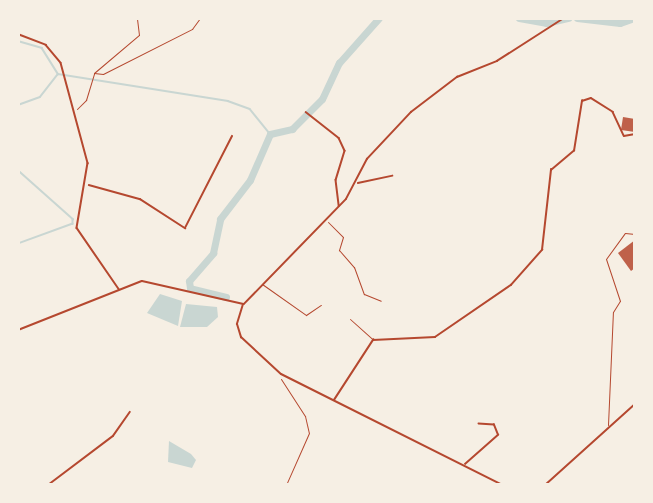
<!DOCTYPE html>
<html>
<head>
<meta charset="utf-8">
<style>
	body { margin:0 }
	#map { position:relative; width:653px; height:503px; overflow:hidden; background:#f6efe4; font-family:Montserrat,sans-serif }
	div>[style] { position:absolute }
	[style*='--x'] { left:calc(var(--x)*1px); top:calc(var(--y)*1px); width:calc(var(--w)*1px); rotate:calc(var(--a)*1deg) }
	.water>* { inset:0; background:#c9d6d2 }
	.stream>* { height:1.5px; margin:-0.75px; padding:0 0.75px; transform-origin:0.75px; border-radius:0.75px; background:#c9d6d2 }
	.river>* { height:7px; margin:-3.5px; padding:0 3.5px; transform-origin:3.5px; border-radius:3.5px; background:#c9d6d2 }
	.building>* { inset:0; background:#bf614a }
	.path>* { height:1px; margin:-0.5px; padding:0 0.5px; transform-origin:0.5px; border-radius:0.5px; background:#b5482f }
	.service>* { height:1px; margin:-0.5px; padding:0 0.5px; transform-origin:0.5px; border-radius:0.5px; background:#b5482f }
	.minor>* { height:1.5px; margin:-0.75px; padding:0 0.75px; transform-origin:0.75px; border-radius:0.75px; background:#b5482f }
	.tertiary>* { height:2px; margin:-1px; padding:0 1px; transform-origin:1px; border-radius:1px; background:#b5482f }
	span { translate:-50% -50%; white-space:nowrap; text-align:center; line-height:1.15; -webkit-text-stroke:5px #f6efe4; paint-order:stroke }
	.frame { position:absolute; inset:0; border:20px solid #f6efe4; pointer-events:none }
</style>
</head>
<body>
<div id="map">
	<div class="water">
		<i style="clip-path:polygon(160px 294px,182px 301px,178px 326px,147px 313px)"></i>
		<i style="clip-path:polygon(186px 304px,217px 307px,218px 317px,207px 327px,180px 327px)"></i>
		<i style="clip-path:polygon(169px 441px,191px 454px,196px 460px,192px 468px,168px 462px)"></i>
	</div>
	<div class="stream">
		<i style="--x:18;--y:41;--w:25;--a:16"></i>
		<i style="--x:42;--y:48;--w:31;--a:58"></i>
		<i style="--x:58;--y:74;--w:172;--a:9"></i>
		<i style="--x:228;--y:101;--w:23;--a:20"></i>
		<i style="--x:250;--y:109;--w:32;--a:51"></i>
		<i style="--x:18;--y:105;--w:23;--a:-20"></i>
		<i style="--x:40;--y:97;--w:28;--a:-52"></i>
		<i style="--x:18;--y:170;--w:74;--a:41.7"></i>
		<i style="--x:73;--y:219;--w:5;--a:90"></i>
		<i style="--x:73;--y:224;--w:59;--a:160"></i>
	</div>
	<div class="river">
		<i style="--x:519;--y:18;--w:27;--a:10"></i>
		<i style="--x:546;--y:23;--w:23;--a:-13"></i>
		<i style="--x:577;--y:18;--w:43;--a:6.6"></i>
		<i style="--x:620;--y:23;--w:15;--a:-20"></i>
		<i style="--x:226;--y:297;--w:37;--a:-166"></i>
		<i style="--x:190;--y:288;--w:7;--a:-98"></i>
		<i style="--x:189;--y:281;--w:37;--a:-49"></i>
		<i style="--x:213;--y:253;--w:35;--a:-78"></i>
		<i style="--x:220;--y:219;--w:49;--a:-52.4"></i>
		<i style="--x:250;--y:180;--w:50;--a:-66.5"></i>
		<i style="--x:270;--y:134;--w:23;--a:-13"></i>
		<i style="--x:292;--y:129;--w:42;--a:-45"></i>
		<i style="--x:322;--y:99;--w:40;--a:-65"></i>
		<i style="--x:339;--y:63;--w:60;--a:-48.4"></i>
	</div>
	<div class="building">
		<i style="clip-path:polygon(623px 117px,635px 119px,635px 132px,621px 130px)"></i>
		<i style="clip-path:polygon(635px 240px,635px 268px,631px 271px,618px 253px)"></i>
	</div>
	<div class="path">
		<i style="--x:94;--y:73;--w:9;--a:6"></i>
		<i style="--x:103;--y:74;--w:100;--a:-26.8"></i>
		<i style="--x:192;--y:29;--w:14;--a:-54"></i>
		<i style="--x:77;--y:109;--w:13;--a:-45"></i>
		<i style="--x:86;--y:100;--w:28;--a:-73"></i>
		<i style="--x:94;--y:73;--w:59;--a:-40.2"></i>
		<i style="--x:139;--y:35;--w:17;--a:-97"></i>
		<i style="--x:281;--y:379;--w:44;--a:57"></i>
		<i style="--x:305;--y:416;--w:17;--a:77"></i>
		<i style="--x:309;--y:433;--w:57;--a:113.9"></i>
	</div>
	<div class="service">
		<i style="--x:328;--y:222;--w:21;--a:45"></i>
		<i style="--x:343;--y:237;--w:14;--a:107"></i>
		<i style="--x:339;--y:250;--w:23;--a:49"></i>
		<i style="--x:354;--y:267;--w:29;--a:70"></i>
		<i style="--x:364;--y:294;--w:18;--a:22"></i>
		<i style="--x:262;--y:284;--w:54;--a:35.2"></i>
		<i style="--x:306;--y:315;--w:18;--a:-34"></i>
		<i style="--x:350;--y:319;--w:31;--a:42"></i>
		<i style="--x:608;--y:425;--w:113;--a:-87.5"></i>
		<i style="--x:613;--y:312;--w:13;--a:-58"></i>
		<i style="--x:620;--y:301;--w:44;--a:-108.4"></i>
		<i style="--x:606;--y:259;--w:32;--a:-54"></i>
		<i style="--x:625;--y:233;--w:10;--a:6"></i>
	</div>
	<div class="minor">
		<i style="--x:18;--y:34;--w:30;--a:21"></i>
		<i style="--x:46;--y:45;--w:23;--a:50"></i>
		<i style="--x:61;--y:63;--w:104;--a:74.9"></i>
		<i style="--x:88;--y:163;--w:66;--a:99.6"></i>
		<i style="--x:77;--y:228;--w:74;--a:55.5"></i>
		<i style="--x:306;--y:112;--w:42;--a:38.2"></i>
		<i style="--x:339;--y:138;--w:14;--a:65"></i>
		<i style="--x:345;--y:151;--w:30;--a:107"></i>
		<i style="--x:336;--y:180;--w:26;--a:83"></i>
		<i style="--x:358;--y:183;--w:35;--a:-12"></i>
		<i style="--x:89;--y:185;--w:53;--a:15.4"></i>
		<i style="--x:140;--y:199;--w:54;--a:32.8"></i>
		<i style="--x:185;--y:228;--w:103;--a:-62.9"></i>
		<i style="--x:244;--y:304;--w:146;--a:-45.8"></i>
		<i style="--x:346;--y:199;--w:45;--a:-62.3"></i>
		<i style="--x:367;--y:159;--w:64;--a:-46.9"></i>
		<i style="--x:411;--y:112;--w:58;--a:-37.3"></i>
		<i style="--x:457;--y:77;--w:43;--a:-21.8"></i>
		<i style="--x:497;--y:61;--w:80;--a:-32.7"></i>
		<i style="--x:334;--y:400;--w:72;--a:-57"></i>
		<i style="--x:373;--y:340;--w:62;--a:-2.8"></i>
		<i style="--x:435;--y:337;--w:92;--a:-34.4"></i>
		<i style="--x:511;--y:285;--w:47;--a:-48.5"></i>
		<i style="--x:542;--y:250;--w:81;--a:-83.6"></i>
		<i style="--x:551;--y:170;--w:30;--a:-40"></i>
		<i style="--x:574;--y:151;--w:51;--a:-80.9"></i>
		<i style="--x:582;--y:101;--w:9;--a:-18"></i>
		<i style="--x:591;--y:98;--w:26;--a:32"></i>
		<i style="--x:613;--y:112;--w:26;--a:65"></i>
		<i style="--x:624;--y:136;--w:11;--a:-10"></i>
		<i style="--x:465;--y:464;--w:44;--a:-41.3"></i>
		<i style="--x:498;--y:435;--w:11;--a:-112"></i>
		<i style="--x:494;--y:425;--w:15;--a:-176"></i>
		<i style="--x:48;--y:485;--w:81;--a:-37"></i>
		<i style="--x:113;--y:436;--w:29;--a:-55"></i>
	</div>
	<div class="tertiary">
		<i style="--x:18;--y:330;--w:133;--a:-21.6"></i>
		<i style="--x:142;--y:281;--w:104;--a:12.8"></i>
		<i style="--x:243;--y:304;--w:21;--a:107"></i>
		<i style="--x:237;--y:324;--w:14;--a:73"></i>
		<i style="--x:241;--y:337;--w:54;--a:42.8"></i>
		<i style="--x:281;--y:374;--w:248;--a:26.6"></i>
		<i style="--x:545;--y:485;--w:121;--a:-42"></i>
	</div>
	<div class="frame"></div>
</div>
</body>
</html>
